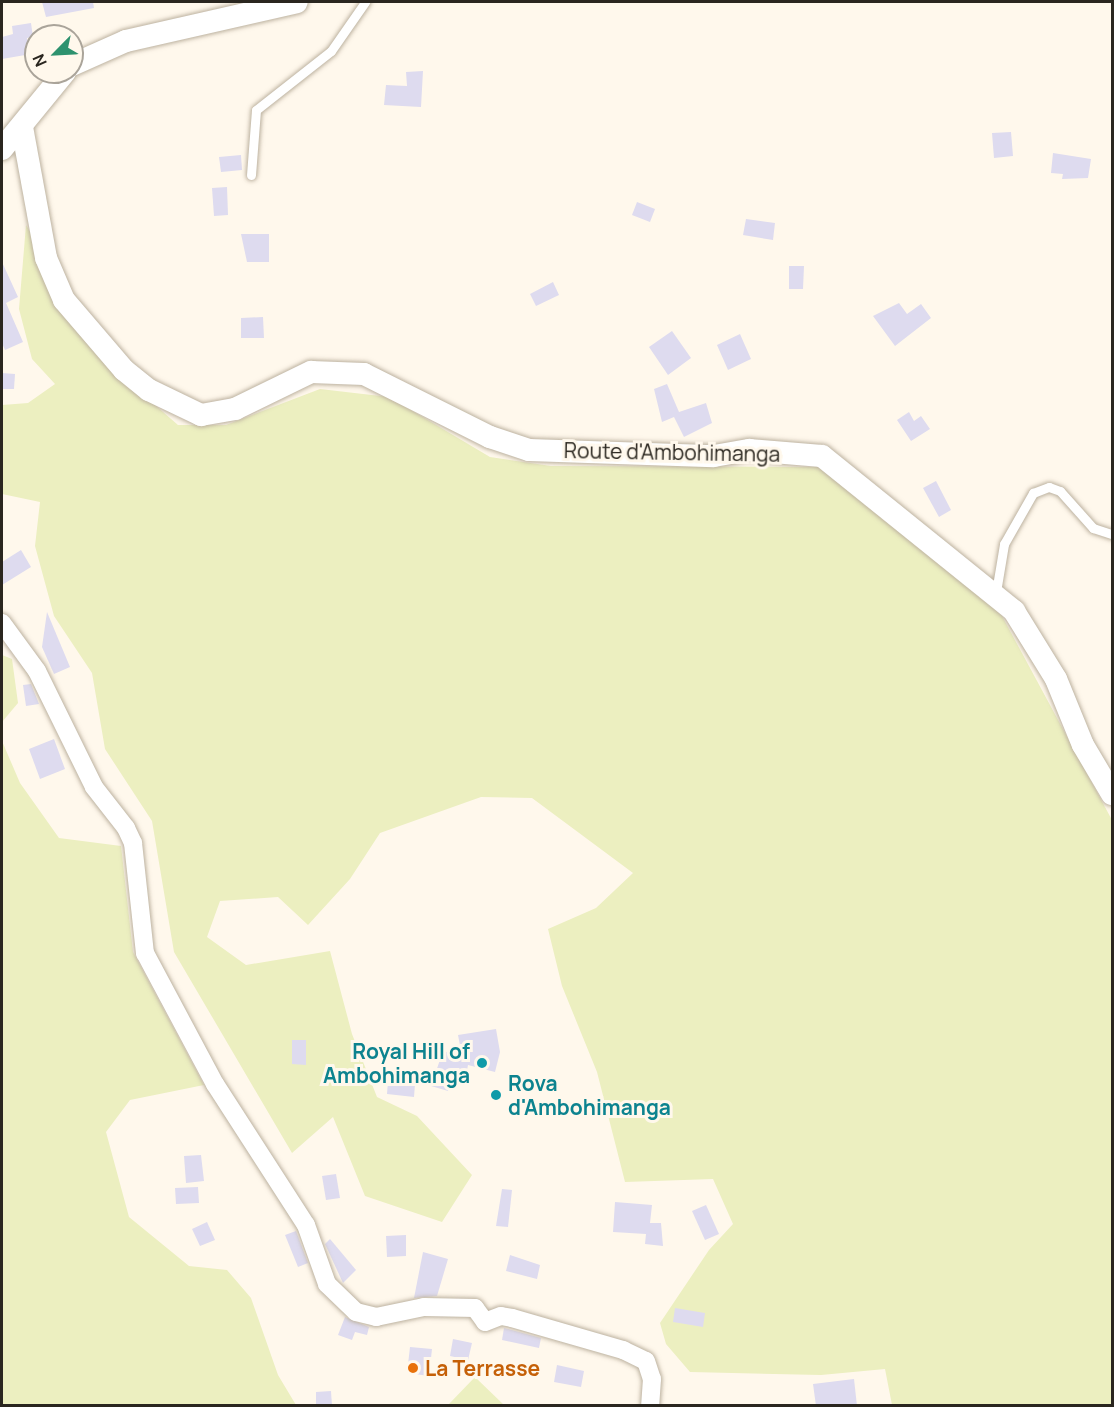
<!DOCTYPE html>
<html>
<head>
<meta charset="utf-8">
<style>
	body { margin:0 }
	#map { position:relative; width:1114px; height:1407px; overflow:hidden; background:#fff8ec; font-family:Manrope,sans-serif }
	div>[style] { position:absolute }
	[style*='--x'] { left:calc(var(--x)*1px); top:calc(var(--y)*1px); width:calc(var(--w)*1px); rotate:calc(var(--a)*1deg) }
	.green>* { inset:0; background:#ecefc0 }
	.building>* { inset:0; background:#dedbef }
	.roads { filter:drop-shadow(0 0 2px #bdb2a0) drop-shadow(0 0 2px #bdb2a0) }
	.service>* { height:9px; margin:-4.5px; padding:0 4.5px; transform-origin:4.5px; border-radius:4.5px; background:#fff }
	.minor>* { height:18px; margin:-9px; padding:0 9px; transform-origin:9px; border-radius:9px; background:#fff }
	.tertiary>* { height:22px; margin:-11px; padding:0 11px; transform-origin:11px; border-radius:11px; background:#fff }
	.dots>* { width:16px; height:16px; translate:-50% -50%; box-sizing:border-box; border:3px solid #fff8ec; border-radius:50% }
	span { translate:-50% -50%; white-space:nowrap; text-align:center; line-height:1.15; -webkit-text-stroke:6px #fff8ec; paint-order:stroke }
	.street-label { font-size:21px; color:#2a261f }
	.culture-label { font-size:21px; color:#0d838f; font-weight:700 }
	.right { translate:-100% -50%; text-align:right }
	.left { translate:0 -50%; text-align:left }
	.food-label { font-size:21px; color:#c56008; font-weight:700 }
	.frame { position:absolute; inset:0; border:3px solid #2a261f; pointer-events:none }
	.north { position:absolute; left:24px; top:24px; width:60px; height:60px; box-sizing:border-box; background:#fff8ec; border:2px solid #aaa49a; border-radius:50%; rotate:246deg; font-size:16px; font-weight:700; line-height:24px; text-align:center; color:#2a261f }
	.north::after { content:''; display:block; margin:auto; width:21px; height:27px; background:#2e926e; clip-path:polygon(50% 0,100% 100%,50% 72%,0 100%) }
</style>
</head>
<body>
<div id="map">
	<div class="green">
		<i style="clip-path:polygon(26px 225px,124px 378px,178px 425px,226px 425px,320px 389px,389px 397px,490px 457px,551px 466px,819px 467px,912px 528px,1002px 616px,1112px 820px,1112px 1405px,892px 1405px,885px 1369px,821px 1375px,690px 1372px,666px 1344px,660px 1323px,709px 1250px,733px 1224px,713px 1179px,625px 1182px,597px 1072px,562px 986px,548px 929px,596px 908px,633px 873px,532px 798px,481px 797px,380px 833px,350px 879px,308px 925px,278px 897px,220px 901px,207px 937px,246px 965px,330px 951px,352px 1034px,377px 1097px,417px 1116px,472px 1175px,442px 1222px,365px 1196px,333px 1117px,292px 1153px,174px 952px,152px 821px,105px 749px,92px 673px,54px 616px,35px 546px,40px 502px,2px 494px,2px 405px,28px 403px,55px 384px,32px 359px,19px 309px)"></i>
		<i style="clip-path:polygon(2px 655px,12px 659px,18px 703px,2px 722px)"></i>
		<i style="clip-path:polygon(2px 741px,20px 783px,59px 838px,121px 846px,133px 952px,204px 1085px,130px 1100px,106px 1132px,129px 1217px,189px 1266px,227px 1270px,251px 1298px,278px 1375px,296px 1405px,2px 1405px)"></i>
		<i style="clip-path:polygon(475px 1377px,504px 1405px,448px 1405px)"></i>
	</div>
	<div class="building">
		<i style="clip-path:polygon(42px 2px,93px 2px,94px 8px,46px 17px)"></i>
		<i style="clip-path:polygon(31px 23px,33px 37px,27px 38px,31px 54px,2px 59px,2px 37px,13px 34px,12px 26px)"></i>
		<i style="clip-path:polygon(423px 71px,421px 107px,384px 105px,386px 85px,407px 86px,406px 72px)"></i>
		<i style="clip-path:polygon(1011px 132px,1013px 156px,994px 158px,992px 133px)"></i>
		<i style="clip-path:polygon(1053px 153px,1091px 159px,1088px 178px,1062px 179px,1063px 174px,1051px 173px)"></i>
		<i style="clip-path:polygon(241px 155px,242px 170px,221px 172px,219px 157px)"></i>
		<i style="clip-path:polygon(227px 187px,228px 215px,214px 216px,212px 188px)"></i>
		<i style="clip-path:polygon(637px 202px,655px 209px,650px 222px,632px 215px)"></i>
		<i style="clip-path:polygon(746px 219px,775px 223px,773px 240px,743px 235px)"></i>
		<i style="clip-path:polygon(241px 234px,269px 234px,269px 262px,247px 262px)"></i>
		<i style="clip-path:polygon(2px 262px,18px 297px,6px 303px,3px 296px,23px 342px,5px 350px,2px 343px)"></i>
		<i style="clip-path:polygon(789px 266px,804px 266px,803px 289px,789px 289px)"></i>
		<i style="clip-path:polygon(553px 282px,559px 295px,536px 306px,530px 294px)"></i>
		<i style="clip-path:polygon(899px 303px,907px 314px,921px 304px,931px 318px,895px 346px,873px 316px)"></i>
		<i style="clip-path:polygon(263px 317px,264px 338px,241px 338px,241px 318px)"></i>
		<i style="clip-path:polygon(672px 331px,691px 358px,668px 375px,649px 347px)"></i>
		<i style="clip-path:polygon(740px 334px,751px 359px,728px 370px,717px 345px)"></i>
		<i style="clip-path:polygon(2px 373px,15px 374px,14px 389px,2px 389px)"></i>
		<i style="clip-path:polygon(667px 384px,679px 412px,706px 403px,712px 423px,684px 437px,674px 417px,662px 422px,654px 389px)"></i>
		<i style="clip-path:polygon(909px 412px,914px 421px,921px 416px,930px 429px,911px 441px,897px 420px)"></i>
		<i style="clip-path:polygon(936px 481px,951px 510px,939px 517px,923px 488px)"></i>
		<i style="clip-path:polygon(21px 550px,31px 567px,2px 585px,2px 562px)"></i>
		<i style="clip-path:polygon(47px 612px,70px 667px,54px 674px,42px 647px)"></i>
		<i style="clip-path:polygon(31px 684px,39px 704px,26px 706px,23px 685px)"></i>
		<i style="clip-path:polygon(54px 739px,65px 769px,40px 779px,29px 749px)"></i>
		<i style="clip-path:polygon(496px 1029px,500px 1052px,495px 1072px,468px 1065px,466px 1076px,453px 1073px,448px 1091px,431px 1086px,443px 1051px,462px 1056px,458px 1035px)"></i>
		<i style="clip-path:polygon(292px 1040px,306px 1040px,306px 1065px,292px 1064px)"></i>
		<i style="clip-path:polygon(388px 1081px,415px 1084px,414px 1097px,387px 1094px)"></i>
		<i style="clip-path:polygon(201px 1155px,204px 1181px,186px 1183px,184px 1156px)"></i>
		<i style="clip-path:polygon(336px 1174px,340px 1198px,326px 1200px,322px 1176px)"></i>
		<i style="clip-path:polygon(198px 1187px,199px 1203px,176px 1204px,175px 1188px)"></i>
		<i style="clip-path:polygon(502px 1189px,512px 1190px,508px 1227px,496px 1226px)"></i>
		<i style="clip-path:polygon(615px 1202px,652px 1205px,650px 1223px,661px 1223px,663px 1246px,645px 1244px,646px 1234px,613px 1232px)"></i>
		<i style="clip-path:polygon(706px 1205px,719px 1234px,705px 1240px,692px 1211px)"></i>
		<i style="clip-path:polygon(207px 1222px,215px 1240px,200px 1246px,192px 1229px)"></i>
		<i style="clip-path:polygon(296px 1231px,308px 1263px,298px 1267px,285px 1235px)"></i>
		<i style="clip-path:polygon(406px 1235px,406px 1256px,387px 1257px,386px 1236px)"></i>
		<i style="clip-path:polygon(330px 1239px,356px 1270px,343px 1283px,325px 1244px)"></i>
		<i style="clip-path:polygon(423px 1252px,448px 1259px,437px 1296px,414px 1298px)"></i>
		<i style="clip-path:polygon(510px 1255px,540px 1265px,537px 1279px,506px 1271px)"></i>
		<i style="clip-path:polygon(675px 1308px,705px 1313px,703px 1327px,673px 1322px)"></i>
		<i style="clip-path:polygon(345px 1317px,369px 1327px,367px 1335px,355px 1332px,352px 1340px,338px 1335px)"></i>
		<i style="clip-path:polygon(504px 1328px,541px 1338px,539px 1348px,502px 1340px)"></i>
		<i style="clip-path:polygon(453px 1339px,472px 1343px,468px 1360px,450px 1356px)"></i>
		<i style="clip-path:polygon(410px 1347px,432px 1349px,429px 1376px,407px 1373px)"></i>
		<i style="clip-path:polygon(557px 1365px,584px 1371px,581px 1387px,554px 1382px)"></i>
		<i style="clip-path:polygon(854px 1379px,857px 1406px,816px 1406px,813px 1384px)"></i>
		<i style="clip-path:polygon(331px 1391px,332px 1406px,316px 1406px,316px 1392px)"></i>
	</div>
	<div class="roads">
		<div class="service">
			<i style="--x:251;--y:175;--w:65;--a:-85.6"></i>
			<i style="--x:256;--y:110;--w:95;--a:-38.2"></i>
			<i style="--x:331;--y:51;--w:60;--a:-55.2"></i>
			<i style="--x:996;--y:592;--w:49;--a:-80.5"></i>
			<i style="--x:1004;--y:544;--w:59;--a:-60.4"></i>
			<i style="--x:1033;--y:493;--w:17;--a:-21"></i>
			<i style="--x:1049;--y:487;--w:12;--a:20"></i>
			<i style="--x:1060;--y:491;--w:50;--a:48.3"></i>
			<i style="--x:1093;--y:528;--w:20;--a:18"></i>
		</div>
		<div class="minor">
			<i style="--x:2;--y:623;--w:59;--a:53.9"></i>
			<i style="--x:37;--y:671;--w:129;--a:63.8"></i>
			<i style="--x:94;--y:787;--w:52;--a:52"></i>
			<i style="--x:126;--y:828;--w:17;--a:65"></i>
			<i style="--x:133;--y:843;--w:111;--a:83.8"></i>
			<i style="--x:145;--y:953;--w:149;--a:61.9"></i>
			<i style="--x:215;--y:1084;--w:168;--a:57.2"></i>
			<i style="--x:306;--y:1225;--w:63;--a:70.4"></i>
			<i style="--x:327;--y:1284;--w:40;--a:44"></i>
			<i style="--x:356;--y:1312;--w:21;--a:14"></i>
			<i style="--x:376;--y:1317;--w:49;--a:-11.8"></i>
			<i style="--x:424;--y:1307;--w:51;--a:1.1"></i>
			<i style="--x:475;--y:1308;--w:17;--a:54"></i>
			<i style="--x:485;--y:1322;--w:17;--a:-21"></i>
			<i style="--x:501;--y:1316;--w:11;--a:10"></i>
			<i style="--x:512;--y:1318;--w:116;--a:16.1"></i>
			<i style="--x:623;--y:1350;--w:25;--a:26"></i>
			<i style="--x:646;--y:1361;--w:19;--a:72"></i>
			<i style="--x:652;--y:1379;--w:27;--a:94"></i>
		</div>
		<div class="tertiary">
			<i style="--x:72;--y:65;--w:59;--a:-24"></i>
			<i style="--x:126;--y:41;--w:175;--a:-12.8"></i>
			<i style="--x:22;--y:127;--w:133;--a:79.6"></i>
			<i style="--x:46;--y:258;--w:46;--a:66.8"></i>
			<i style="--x:64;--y:300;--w:92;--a:49.4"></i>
			<i style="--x:124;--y:370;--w:32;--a:39"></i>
			<i style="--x:149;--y:390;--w:58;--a:25.7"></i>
			<i style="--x:201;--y:415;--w:35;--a:-10"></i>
			<i style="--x:235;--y:409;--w:85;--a:-26"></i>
			<i style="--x:311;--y:372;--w:53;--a:2.2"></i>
			<i style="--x:364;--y:374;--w:141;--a:26.6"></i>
			<i style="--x:490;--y:437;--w:41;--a:18.4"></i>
			<i style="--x:529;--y:450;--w:185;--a:1.9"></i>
			<i style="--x:714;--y:456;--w:36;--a:-10"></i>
			<i style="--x:749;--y:450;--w:73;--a:4.7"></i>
			<i style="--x:822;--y:456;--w:247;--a:38.9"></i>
			<i style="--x:1014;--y:611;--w:80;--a:58.3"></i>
			<i style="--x:1056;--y:679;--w:71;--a:67.8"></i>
			<i style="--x:1083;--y:745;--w:57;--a:59.4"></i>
			<i style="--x:2;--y:149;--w:99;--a:-50.7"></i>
		</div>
	</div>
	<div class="dots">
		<i style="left:482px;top:1063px;background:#0f9aa8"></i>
		<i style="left:496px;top:1095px;background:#0f9aa8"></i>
		<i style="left:413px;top:1368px;background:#e8710a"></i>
	</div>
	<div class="street-label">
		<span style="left:672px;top:452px;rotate:1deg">Route d'Ambohimanga</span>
	</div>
	<div class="culture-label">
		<span class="right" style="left:470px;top:1063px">Royal Hill of<br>Ambohimanga</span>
		<span class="left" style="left:508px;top:1095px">Rova<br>d'Ambohimanga</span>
	</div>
	<div class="food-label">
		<span class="left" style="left:425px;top:1368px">La Terrasse</span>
	</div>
	<div class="frame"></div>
	<div class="north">N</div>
</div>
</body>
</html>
